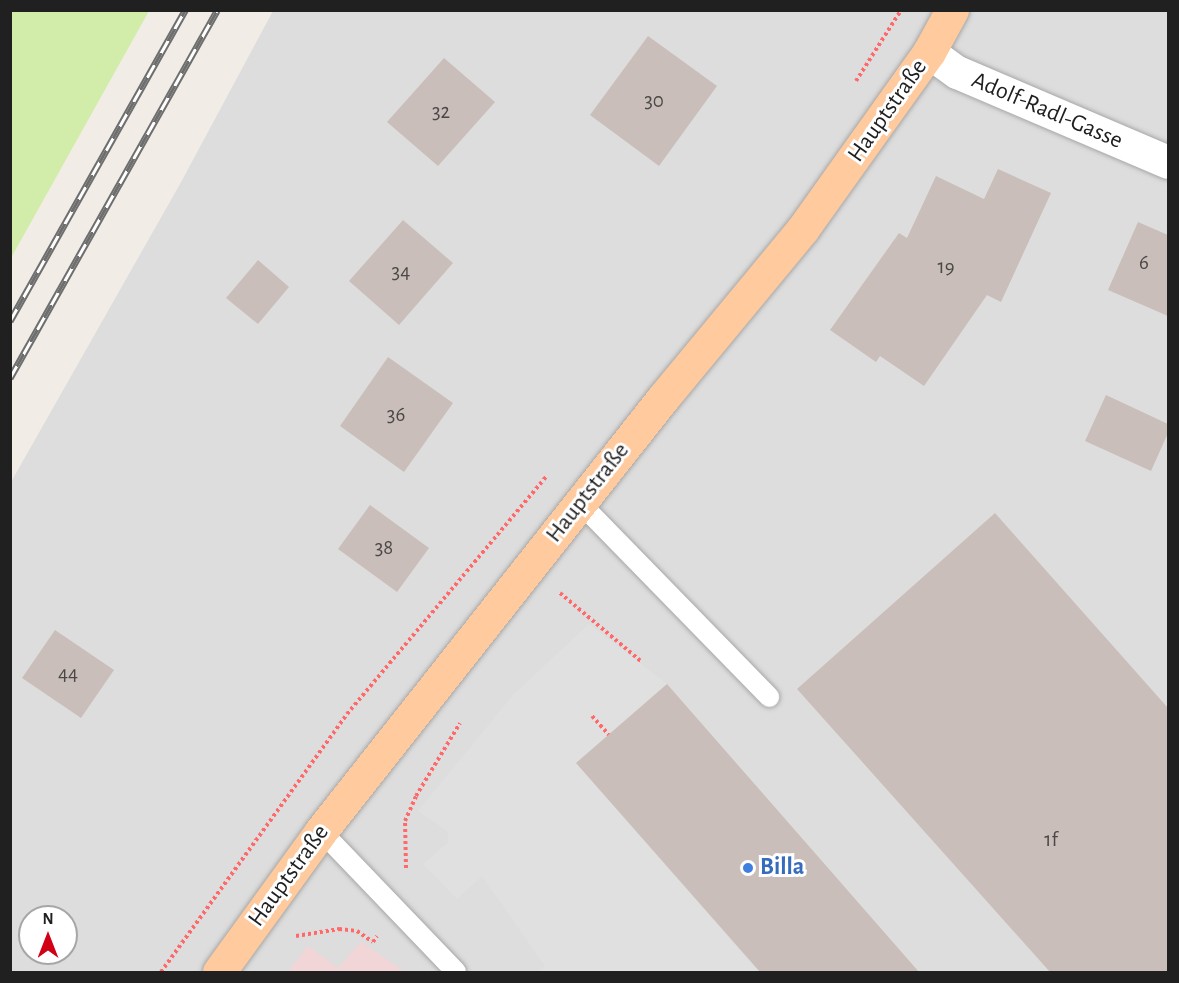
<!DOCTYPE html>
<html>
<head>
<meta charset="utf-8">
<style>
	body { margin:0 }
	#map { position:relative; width:1179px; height:983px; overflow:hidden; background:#f1ece6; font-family:"Alegreya Sans",sans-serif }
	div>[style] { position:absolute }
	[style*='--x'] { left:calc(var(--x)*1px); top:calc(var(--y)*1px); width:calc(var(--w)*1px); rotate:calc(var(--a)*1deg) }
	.residential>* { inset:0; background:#dedddd }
	.commercial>* { inset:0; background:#f2d5d7 }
	.grass>* { inset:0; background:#d2edaa }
	.parking>* { inset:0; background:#e0e0e0 }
	.building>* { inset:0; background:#c9beb9 }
	.path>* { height:4px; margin-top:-2px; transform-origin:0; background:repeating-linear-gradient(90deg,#ff696a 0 3px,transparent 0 6px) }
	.roads { filter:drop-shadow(0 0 2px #a7a7a7) drop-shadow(0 0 2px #a7a7a7) }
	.lane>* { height:20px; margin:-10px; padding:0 10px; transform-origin:10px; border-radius:10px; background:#fff }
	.street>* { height:33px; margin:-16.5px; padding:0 16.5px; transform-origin:16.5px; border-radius:16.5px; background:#fff }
	.primary>* { height:33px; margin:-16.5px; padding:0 16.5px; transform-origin:16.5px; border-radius:16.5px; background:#ffca9d }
	.rail>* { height:7px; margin-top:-3.5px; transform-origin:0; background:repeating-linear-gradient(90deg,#fff 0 14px,#6e6e6e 0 28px); box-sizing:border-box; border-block:2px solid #6e6e6e }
	.dots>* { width:16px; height:16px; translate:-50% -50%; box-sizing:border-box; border:3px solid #fff; border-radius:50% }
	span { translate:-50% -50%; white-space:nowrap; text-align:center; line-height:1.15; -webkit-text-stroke:6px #fff; paint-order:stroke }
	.number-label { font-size:21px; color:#4a4846 }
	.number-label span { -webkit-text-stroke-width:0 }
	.street-label { font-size:24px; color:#202020 }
	.shop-label { font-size:24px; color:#366cbe; font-weight:700 }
	.left { translate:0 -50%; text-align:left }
	.frame { position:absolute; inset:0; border:12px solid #202020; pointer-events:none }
	.north { position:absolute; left:18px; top:905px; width:60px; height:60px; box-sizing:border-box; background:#fff; border:2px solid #a6a6a6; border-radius:50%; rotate:0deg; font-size:16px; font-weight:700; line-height:24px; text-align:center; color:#202020 }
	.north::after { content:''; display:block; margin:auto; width:21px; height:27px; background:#d00017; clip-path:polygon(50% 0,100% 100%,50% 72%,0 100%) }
</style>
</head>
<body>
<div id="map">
	<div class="residential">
		<i style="clip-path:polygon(evenodd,273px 11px,1168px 11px,1168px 972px,11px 972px,11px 482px,180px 184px,273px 11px,30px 917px,66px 917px,66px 953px,30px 953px,30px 917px)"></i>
	</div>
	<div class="commercial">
		<i style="clip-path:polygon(361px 942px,405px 972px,288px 972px,308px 946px,338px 968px)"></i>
	</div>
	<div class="grass">
		<i style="clip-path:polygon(11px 10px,149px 11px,11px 258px,10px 11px)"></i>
	</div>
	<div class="parking">
		<i style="clip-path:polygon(589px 624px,667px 684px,576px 763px,759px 972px,538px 972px,545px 966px,482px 876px,457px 899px,423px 864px,449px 842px,447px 831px,418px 811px,513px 695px)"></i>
	</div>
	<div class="building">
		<i style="clip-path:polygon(648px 36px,717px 86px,659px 166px,590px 115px)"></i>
		<i style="clip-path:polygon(444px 58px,495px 102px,438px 166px,387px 122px)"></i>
		<i style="clip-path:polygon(998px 169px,1051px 193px,1001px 302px,987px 295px,924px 386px,880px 356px,876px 362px,830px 330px,899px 233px,907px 238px,936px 176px,984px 199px)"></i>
		<i style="clip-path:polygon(403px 220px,453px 263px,399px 325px,349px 281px)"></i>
		<i style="clip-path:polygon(1138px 222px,1168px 235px,1168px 316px,1108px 290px)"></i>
		<i style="clip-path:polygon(258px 260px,289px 287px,258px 324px,226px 298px)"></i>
		<i style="clip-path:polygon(388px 357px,453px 403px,404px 472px,340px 426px)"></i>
		<i style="clip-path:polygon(1106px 395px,1168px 424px,1168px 433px,1151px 471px,1085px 441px)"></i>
		<i style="clip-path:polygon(370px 505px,429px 548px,397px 592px,338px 549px)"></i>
		<i style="clip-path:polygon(995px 513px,1168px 708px,1168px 972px,1050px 972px,797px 689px)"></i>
		<i style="clip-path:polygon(55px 630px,114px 670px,81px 718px,22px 678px)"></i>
		<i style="clip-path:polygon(667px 684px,919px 972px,760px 972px,576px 763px)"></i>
	</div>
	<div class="path">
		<i style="--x:856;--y:81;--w:84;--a:-57.6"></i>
		<i style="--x:560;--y:593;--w:107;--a:40.1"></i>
		<i style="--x:592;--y:716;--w:25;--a:48"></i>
		<i style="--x:406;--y:868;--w:47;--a:-91.2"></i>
		<i style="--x:405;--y:821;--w:27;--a:-66"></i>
		<i style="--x:416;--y:796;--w:85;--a:-58.9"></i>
		<i style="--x:296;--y:936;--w:44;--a:-9.2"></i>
		<i style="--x:339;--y:929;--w:18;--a:6"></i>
		<i style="--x:357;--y:931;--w:19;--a:35"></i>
		<i style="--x:373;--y:942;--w:7;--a:-56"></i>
		<i style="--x:161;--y:972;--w:318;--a:-54.2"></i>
		<i style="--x:347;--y:714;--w:311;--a:-50"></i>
	</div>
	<div class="roads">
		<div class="lane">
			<i style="--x:580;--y:503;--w:271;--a:45.7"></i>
			<i style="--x:321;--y:831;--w:195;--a:46.2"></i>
		</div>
		<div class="street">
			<i style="--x:929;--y:52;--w:34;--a:36"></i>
			<i style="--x:957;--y:72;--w:229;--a:23.1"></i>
		</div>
		<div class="primary">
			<i style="--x:219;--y:972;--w:174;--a:-54.1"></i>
			<i style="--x:321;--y:831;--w:552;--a:-51.7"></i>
			<i style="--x:663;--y:398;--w:218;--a:-50.4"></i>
			<i style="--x:802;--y:230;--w:219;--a:-54.5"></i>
			<i style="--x:929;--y:52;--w:48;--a:-61.3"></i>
		</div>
	</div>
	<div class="rail">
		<i style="--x:10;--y:321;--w:357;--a:-60.6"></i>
		<i style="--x:10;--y:378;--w:422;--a:-60.6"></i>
	</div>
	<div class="dots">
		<i style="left:748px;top:868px;background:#3f7fe0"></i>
	</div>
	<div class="number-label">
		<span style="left:654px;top:101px">30</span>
		<span style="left:441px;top:112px">32</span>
		<span style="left:1144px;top:263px">6</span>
		<span style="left:946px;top:267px">19</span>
		<span style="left:401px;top:272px">34</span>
		<span style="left:396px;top:415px">36</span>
		<span style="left:384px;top:548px">38</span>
		<span style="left:68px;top:674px">44</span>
		<span style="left:1051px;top:840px">1f</span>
	</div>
	<div class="street-label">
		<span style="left:888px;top:111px;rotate:-55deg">Hauptstraße</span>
		<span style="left:1047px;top:111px;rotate:23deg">Adolf-Radl-Gasse</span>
		<span style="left:588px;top:493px;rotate:-52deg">Hauptstraße</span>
		<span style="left:289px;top:876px;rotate:-54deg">Hauptstraße</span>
	</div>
	<div class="shop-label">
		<span class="left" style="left:760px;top:868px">Billa</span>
	</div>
	<div class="frame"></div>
	<div class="north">N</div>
</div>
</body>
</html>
